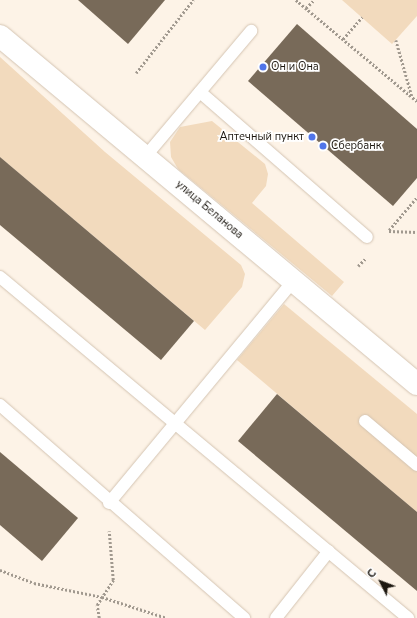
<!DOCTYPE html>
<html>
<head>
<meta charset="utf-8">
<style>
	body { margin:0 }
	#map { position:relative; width:417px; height:618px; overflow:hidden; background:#fdf3e7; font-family:"Nunito Sans",sans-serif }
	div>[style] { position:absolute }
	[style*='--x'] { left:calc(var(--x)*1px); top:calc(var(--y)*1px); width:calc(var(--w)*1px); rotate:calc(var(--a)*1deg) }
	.green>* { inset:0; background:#f2dabd }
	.building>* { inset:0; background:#786a59 }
	.path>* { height:2.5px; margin-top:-1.25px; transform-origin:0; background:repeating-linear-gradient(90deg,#a1998f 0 2px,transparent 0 4px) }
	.roads { filter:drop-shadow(0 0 1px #d4c4b2) drop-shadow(0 0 1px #d4c4b2) }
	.service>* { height:12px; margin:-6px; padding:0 6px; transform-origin:6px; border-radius:6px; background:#fff }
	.tertiary>* { height:22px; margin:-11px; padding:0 11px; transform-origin:11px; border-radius:11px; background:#fff }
	.dots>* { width:11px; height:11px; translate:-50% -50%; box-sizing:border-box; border:2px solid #fff; border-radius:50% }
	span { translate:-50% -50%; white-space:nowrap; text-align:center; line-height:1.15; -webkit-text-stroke:3.5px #fff; paint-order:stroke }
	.poi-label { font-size:11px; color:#1c1710 }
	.left { translate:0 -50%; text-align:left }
	.right { translate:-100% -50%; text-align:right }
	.street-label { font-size:11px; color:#1c1710 }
	.north { position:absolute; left:361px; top:562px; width:40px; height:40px; -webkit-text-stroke:3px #fff; paint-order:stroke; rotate:312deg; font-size:11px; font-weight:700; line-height:16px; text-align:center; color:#1c1710 }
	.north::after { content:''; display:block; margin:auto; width:14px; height:18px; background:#1c1710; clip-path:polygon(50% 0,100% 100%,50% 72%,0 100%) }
</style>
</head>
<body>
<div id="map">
	<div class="green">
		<i style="clip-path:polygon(342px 0,417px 0,417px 16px,392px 44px)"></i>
		<i style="clip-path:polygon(0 57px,105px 152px,241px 265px,245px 274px,242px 287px,205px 330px,0 157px)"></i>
		<i style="clip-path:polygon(212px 121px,265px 164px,268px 174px,266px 186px,252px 203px,344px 282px,332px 296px,178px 169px,171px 157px,170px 142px,180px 127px)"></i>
		<i style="clip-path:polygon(284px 304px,417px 414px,417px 512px,237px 360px)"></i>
	</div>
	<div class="building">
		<i style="clip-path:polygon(78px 0,165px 0,128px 44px)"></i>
		<i style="clip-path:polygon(297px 24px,417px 129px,417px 178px,393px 206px,248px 81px)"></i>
		<i style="clip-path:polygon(0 157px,194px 321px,161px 360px,0 225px)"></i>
		<i style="clip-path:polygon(277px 394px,417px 512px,417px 591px,238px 441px)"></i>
		<i style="clip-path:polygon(0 452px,78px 518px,42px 561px,0 525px)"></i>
	</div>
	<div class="path">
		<i style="--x:296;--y:0;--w:158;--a:39.9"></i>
		<i style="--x:306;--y:8;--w:11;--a:-45"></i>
		<i style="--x:343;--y:39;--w:29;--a:-49"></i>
		<i style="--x:396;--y:40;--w:58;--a:74.1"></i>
		<i style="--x:136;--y:73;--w:93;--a:-52"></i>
		<i style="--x:389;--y:230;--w:43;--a:-49.7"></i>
		<i style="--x:389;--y:231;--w:28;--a:2"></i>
		<i style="--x:358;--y:266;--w:10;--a:-45"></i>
		<i style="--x:0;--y:570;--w:36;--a:21"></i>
		<i style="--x:34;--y:583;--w:69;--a:11.6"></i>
		<i style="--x:102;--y:597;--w:68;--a:17.9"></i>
		<i style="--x:99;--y:618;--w:13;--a:-99"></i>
		<i style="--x:97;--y:605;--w:30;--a:-57"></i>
		<i style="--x:113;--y:580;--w:49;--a:-94.7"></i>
	</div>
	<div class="roads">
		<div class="service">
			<i style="--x:200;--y:92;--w:221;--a:41"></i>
			<i style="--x:145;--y:157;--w:165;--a:-49.9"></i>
			<i style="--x:0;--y:277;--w:532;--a:39.89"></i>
			<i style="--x:0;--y:405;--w:324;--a:41.1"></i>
			<i style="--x:365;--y:421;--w:68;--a:40.2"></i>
			<i style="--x:109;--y:503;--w:288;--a:-50.3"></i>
			<i style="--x:276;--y:618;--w:85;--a:-51.7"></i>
		</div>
		<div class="tertiary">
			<i style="--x:0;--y:36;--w:543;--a:39.85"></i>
		</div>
	</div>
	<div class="dots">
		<i style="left:263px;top:67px;background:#5175e9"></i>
		<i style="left:312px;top:137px;background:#5175e9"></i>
		<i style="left:323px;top:146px;background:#5175e9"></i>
	</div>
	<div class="poi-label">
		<span class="left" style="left:271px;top:67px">Он и Она</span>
		<span class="right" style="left:304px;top:137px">Аптечный пункт</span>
		<span class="left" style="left:331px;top:146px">Сбербанк</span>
	</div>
	<div class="street-label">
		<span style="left:209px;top:210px;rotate:40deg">улица Беланова</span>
	</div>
	<div class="north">С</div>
</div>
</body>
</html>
